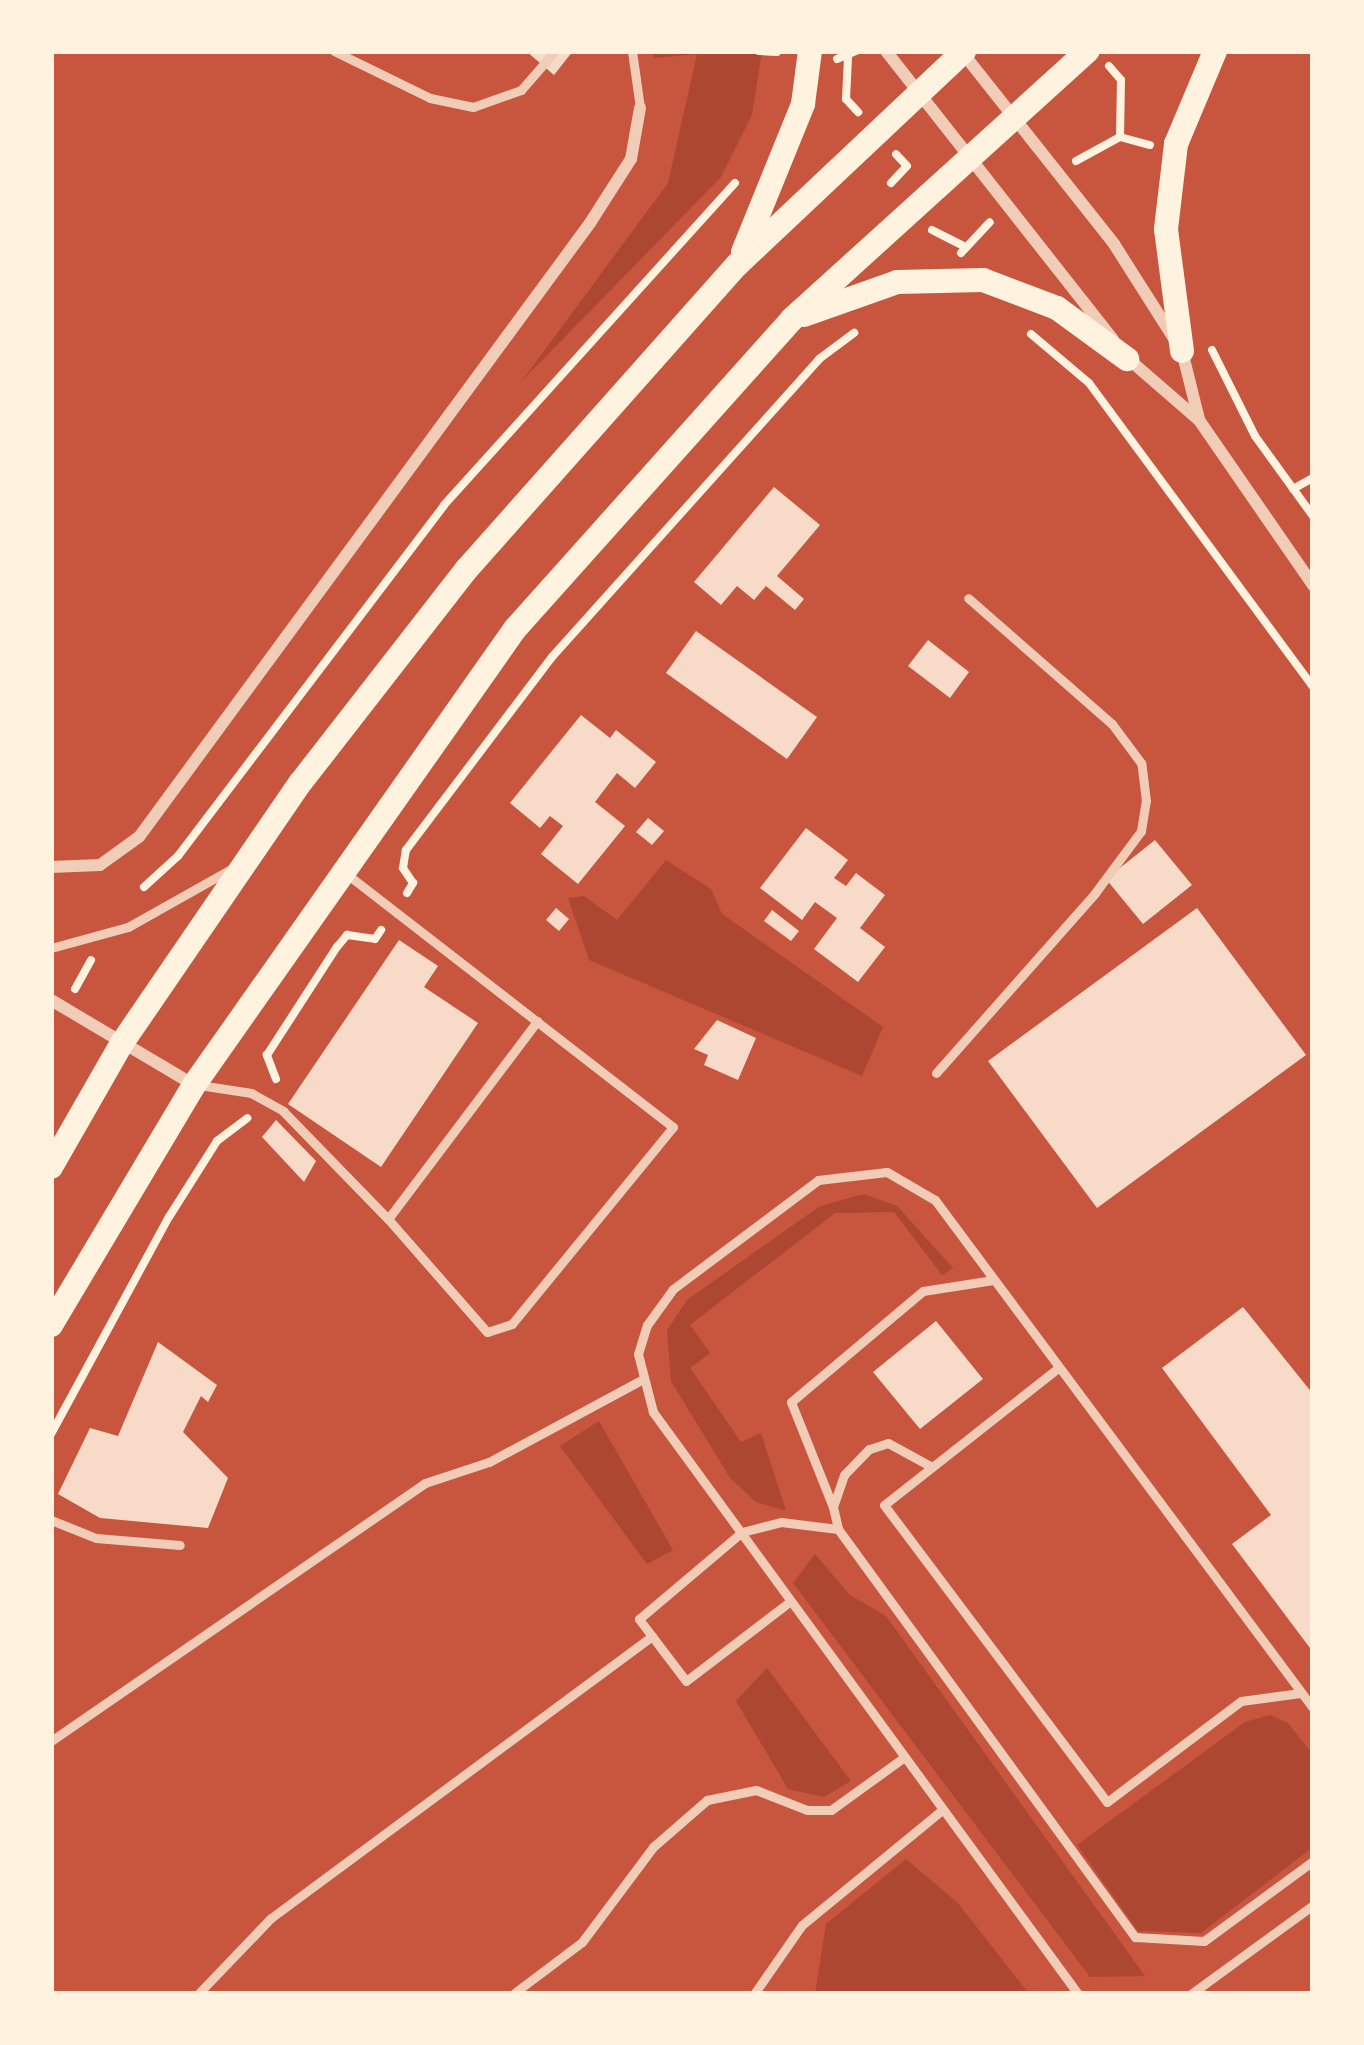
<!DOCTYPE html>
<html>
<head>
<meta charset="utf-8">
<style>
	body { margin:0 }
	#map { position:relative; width:1364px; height:2045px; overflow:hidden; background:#c8553d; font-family:"Exo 2",sans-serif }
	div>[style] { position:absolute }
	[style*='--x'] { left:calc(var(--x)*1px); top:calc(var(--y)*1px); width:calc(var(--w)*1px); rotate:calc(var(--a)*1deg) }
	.green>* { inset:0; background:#ae4732 }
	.building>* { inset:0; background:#f7dbc8 }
	.path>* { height:8px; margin:-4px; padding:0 4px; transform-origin:4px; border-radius:4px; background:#fff3e0 }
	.service>* { height:9px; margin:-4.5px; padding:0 4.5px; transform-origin:4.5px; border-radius:4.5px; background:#f1ccb7 }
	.minor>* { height:12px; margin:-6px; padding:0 6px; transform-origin:6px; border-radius:6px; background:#f1ccb7 }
	.secondary>* { height:24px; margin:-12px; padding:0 12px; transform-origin:12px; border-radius:12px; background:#fff3e0 }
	span { translate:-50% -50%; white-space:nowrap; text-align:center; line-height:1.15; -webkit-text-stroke:10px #fff3e0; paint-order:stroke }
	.frame { position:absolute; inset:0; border:54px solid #fff3e0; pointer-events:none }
</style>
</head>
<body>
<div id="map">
	<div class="green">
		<i style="clip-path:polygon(652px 51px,762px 51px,752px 115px,721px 177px,521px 382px,668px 183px,697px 54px,654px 58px)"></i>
		<i style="clip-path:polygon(666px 860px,711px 889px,722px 914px,883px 1027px,862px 1076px,589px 960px,568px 898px,584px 896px,617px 920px)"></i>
		<i style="clip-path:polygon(864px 1194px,897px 1206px,953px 1268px,942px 1275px,894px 1212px,835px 1213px,690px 1325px,710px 1353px,690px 1368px,741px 1442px,761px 1433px,786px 1511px,756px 1502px,730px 1478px,671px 1381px,667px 1330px,687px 1300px,820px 1206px)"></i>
		<i style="clip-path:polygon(599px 1421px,673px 1550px,647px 1564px,560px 1446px)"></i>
		<i style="clip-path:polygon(815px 1554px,850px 1595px,886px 1616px,1145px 1976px,1090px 1977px,793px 1583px)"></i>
		<i style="clip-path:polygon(767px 1668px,851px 1781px,824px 1797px,788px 1789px,736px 1701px)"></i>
		<i style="clip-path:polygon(1270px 1715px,1288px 1723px,1313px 1755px,1313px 1847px,1201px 1933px,1138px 1931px,1077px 1845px,1245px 1722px)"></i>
		<i style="clip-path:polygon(906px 1859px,958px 1903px,1029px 1994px,815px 1994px,826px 1924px)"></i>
	</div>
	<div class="building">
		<i style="clip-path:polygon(526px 51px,573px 51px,554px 75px)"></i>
		<i style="clip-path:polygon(774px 487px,820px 525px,777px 576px,804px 599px,795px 610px,766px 586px,754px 600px,737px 586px,721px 605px,694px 582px)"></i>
		<i style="clip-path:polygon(696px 631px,817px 717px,787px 759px,666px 673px)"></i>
		<i style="clip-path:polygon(928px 640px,969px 672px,950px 698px,908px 666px)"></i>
		<i style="clip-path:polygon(581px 715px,610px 738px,616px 730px,656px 762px,635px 788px,617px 773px,595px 802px,625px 826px,578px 884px,541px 854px,563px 826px,550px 816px,540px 828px,510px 803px)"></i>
		<i style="clip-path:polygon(648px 818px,664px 831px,652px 845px,636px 832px)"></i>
		<i style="clip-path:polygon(806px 828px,848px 860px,834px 878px,846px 886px,856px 873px,885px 895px,860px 928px,885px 947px,858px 982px,814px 949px,837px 918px,815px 902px,802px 920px,760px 888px)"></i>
		<i style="clip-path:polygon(1155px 840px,1192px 885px,1143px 924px,1106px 879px)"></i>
		<i style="clip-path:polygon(556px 908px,569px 919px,559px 931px,546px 920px)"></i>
		<i style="clip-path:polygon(1197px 908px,1306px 1055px,1097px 1208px,988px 1061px)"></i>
		<i style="clip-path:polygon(772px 910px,799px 931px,791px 941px,764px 921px)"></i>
		<i style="clip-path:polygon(399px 940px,438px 966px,424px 987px,478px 1023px,381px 1167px,288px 1104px)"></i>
		<i style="clip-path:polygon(717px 1020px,756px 1038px,738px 1080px,704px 1065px,708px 1055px,694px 1049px)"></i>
		<i style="clip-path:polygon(276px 1120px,316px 1161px,304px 1182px,262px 1137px)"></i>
		<i style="clip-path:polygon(1243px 1307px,1313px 1394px,1313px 1652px,1232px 1544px,1271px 1515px,1162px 1368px)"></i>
		<i style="clip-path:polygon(936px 1321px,983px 1379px,920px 1429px,873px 1372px)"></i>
		<i style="clip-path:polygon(158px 1342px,217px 1385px,208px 1402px,201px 1396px,183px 1432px,228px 1478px,208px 1528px,100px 1518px,58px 1494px,90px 1428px,118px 1436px)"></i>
	</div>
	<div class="path">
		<i style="--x:759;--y:51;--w:18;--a:3"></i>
		<i style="--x:848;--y:58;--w:41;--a:92.8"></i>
		<i style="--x:846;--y:99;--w:18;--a:47"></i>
		<i style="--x:837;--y:59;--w:21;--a:-23"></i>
		<i style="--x:1109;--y:66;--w:18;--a:49"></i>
		<i style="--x:1121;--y:80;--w:57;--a:91"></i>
		<i style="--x:1076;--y:161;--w:50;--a:-28.6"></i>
		<i style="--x:1120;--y:137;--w:31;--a:15"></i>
		<i style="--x:891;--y:183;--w:23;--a:-47"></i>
		<i style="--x:907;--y:166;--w:16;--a:-133"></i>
		<i style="--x:932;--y:230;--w:34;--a:27"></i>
		<i style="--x:961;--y:253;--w:42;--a:-46.9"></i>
		<i style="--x:1031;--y:334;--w:76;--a:40.2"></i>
		<i style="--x:1089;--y:383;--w:378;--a:53.6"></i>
		<i style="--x:1212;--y:350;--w:96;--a:63.4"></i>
		<i style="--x:1255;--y:436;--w:99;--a:54.1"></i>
		<i style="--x:1293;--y:489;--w:23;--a:-29"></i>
		<i style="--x:144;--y:887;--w:46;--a:-42.4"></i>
		<i style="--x:178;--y:856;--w:440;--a:-52.8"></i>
		<i style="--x:444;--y:505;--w:434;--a:-47.9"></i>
		<i style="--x:407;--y:893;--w:12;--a:-59"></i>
		<i style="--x:413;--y:883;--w:18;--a:-124"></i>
		<i style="--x:403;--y:868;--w:18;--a:-81"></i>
		<i style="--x:406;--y:850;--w:242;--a:-52.9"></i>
		<i style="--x:552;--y:657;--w:400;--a:-48.1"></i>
		<i style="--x:819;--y:359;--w:44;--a:-36.6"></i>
		<i style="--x:75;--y:989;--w:33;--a:-61"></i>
		<i style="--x:276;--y:1079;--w:26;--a:-111"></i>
		<i style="--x:267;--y:1055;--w:129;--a:-57.1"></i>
		<i style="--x:337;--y:947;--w:16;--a:-50"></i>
		<i style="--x:347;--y:935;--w:28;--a:8"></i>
		<i style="--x:375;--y:939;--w:11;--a:-56"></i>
		<i style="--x:51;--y:1434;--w:247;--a:-61.5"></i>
		<i style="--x:169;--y:1217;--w:90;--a:-57.7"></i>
		<i style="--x:217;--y:1141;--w:38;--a:-37"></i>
	</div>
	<div class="service">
		<i style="--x:334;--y:51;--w:107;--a:26.1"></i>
		<i style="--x:430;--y:98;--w:44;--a:11.8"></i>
		<i style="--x:473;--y:107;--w:51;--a:-19.5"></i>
		<i style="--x:521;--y:90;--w:52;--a:-48.9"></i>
		<i style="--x:632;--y:51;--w:58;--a:82"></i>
		<i style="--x:348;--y:875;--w:411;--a:37.8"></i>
		<i style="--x:673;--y:1127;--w:254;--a:129.3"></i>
		<i style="--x:512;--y:1324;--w:26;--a:162"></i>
		<i style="--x:487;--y:1332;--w:150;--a:-131.2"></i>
		<i style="--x:388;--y:1219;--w:248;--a:-53"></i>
		<i style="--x:51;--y:948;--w:80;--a:-15.3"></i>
		<i style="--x:128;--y:927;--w:118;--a:-29.4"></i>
		<i style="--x:936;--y:1073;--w:240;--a:-48.5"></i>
		<i style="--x:1095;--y:893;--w:77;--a:-53.4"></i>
		<i style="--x:1141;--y:831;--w:30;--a:-81"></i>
		<i style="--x:1146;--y:801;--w:38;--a:-97"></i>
		<i style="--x:1141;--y:763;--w:49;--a:-126.6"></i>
		<i style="--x:1112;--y:724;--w:191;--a:-138.8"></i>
		<i style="--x:199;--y:1085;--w:53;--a:8.7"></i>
		<i style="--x:251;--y:1093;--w:37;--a:29"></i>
		<i style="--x:283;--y:1111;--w:151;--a:45.8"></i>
		<i style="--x:1058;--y:1368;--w:221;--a:141.8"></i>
		<i style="--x:884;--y:1505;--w:371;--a:53.1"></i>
		<i style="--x:1107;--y:1802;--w:168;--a:-37"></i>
		<i style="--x:1241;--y:1701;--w:60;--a:-7.7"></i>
		<i style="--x:932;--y:1467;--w:50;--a:-151.4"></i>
		<i style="--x:888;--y:1443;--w:20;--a:162"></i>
		<i style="--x:869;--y:1449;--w:36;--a:134"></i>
		<i style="--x:844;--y:1475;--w:34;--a:109"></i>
		<i style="--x:833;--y:1507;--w:23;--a:77"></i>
		<i style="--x:838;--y:1529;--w:505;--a:53.95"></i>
		<i style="--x:1135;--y:1937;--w:69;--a:3.3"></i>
		<i style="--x:1204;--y:1941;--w:135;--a:-36.3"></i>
		<i style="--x:833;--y:1507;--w:113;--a:-111.8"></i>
		<i style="--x:791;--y:1402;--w:172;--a:-40.1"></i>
		<i style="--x:923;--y:1291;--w:71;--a:-8.9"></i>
		<i style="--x:51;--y:1520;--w:48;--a:21.8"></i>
		<i style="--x:96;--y:1538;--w:84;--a:4.8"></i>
		<i style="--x:788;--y:1603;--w:128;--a:142.6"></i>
		<i style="--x:686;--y:1681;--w:78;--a:-127.2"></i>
		<i style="--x:639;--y:1619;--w:135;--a:-40.2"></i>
		<i style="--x:742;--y:1532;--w:40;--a:-14.4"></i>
		<i style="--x:781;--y:1522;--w:57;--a:7"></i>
		<i style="--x:51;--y:1741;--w:454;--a:-34.6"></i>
		<i style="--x:425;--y:1483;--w:67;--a:-18.2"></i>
		<i style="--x:489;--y:1462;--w:173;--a:-28.3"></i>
		<i style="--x:198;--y:1994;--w:105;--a:-46.2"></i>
		<i style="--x:271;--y:1918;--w:474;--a:-36.5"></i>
		<i style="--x:513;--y:1994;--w:86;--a:-37"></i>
		<i style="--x:582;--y:1942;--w:119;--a:-53.2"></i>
		<i style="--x:653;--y:1847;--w:72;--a:-41"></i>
		<i style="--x:707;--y:1800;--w:50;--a:-11.5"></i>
		<i style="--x:756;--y:1790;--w:55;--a:21.4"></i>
		<i style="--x:807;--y:1810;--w:24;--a:0"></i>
		<i style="--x:831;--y:1810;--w:89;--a:-35.8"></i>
		<i style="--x:754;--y:1994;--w:84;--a:-55.2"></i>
		<i style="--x:802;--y:1925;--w:180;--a:-39.4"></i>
		<i style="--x:1078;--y:1994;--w:721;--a:-126.14"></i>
		<i style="--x:653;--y:1412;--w:60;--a:-104.5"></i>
		<i style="--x:638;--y:1354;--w:30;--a:-73"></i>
		<i style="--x:647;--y:1325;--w:44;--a:-54.2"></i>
		<i style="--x:673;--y:1289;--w:181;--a:-36.9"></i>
		<i style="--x:818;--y:1180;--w:69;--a:-6.6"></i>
		<i style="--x:887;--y:1172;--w:56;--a:30.3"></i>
		<i style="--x:935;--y:1200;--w:633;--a:53.35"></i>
		<i style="--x:1191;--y:1994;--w:151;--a:-36.1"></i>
	</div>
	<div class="minor">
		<i style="--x:886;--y:51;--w:367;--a:51.8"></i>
		<i style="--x:962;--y:52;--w:245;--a:51.6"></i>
		<i style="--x:1114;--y:244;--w:127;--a:57.6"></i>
		<i style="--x:1182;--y:351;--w:70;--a:76"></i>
		<i style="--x:1125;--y:356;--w:98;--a:40.9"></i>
		<i style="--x:1199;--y:420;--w:201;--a:55.4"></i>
		<i style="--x:51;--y:867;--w:49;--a:-2.3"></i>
		<i style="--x:100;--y:865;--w:48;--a:-35.7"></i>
		<i style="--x:139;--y:837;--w:762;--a:-53.7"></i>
		<i style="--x:590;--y:223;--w:76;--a:-57.4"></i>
		<i style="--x:631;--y:159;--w:52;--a:-80"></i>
		<i style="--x:51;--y:1000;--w:166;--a:30.7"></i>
	</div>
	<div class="secondary">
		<i style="--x:743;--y:252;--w:160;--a:-67.9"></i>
		<i style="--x:803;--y:104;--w:53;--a:-82.5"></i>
		<i style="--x:804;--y:315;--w:99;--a:-19.5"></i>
		<i style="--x:897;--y:282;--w:86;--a:-1.3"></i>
		<i style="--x:983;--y:280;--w:79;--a:20.7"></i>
		<i style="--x:1057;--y:308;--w:87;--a:36.1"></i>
		<i style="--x:1182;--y:351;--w:123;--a:-97.5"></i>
		<i style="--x:1166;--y:229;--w:86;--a:-83.3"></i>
		<i style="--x:1176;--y:144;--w:101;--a:-67.2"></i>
		<i style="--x:51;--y:1167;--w:143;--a:-60.2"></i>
		<i style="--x:122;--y:1043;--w:316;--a:-55.6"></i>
		<i style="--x:301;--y:782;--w:269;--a:-52.1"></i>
		<i style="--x:466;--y:570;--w:408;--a:-48.4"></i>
		<i style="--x:737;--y:265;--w:312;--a:-43.3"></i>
		<i style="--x:51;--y:1325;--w:279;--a:-59.2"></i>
		<i style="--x:194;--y:1085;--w:558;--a:-54.86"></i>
		<i style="--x:515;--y:629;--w:416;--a:-48.2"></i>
		<i style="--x:792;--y:319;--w:399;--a:-42.2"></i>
	</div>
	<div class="frame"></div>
</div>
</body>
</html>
